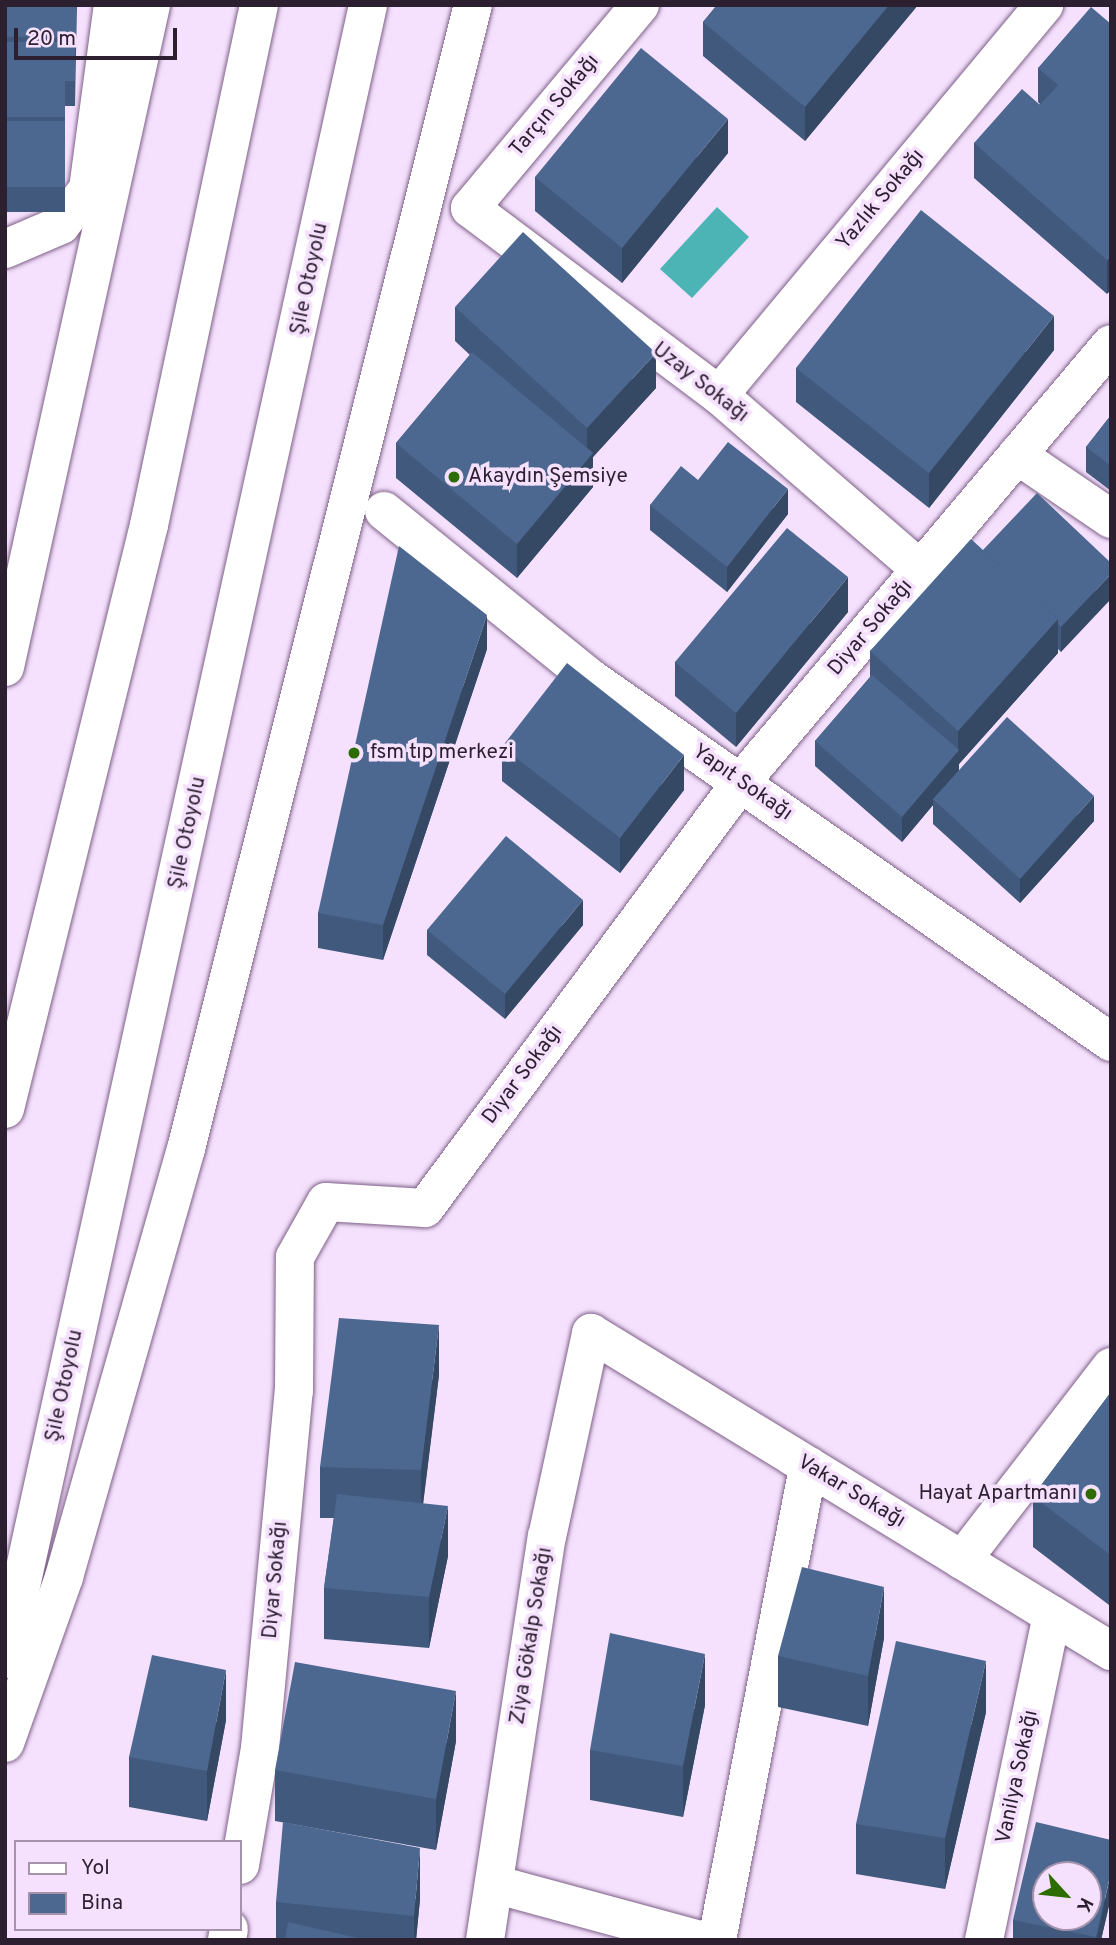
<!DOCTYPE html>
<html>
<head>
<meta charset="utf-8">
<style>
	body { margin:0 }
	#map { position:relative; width:1116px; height:1945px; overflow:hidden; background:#f5e1fd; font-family:Overpass,sans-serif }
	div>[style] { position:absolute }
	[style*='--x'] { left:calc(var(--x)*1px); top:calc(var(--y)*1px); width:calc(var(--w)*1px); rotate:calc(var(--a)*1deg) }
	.water>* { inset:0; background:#4db4b6 }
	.roads { filter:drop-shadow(0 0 2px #7e6088) drop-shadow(0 0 2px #7e6088) }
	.street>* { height:38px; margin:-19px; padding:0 19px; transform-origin:19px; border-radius:19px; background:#fff }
	.highway>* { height:38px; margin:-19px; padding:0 19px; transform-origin:19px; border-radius:19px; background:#fff }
	.wall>* { inset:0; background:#41597c }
	.shaded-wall>* { inset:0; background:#354965 }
	.building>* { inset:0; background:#4c6890 }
	.dots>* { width:19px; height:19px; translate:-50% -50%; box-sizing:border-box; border:4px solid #f5e1fd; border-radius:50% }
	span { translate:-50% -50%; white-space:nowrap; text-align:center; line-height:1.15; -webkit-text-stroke:7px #f5e1fd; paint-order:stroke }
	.street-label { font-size:21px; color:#2c1f30 }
	.poi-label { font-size:21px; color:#2c1f30 }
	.left { translate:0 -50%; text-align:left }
	.right { translate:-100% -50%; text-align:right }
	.frame { position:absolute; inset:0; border:7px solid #2c1f30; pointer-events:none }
	.legend { position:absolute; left:14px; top:1840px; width:228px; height:91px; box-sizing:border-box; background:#f5e1fd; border:2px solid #a593ab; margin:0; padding:9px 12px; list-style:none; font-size:21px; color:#2c1f30 }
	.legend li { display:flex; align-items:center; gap:14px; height:35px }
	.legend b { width:35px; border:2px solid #a593ab }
	.north { position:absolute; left:1032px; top:1861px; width:70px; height:70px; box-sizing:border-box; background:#f5e1fd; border:2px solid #a593ab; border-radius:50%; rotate:117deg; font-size:19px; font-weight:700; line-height:28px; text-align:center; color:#2c1f30 }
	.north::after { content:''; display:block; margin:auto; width:24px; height:32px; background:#2c6c00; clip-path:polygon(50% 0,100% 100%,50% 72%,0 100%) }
	.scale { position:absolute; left:14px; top:28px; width:163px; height:32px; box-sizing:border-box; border:4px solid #2c1f30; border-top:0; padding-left:9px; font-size:21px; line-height:24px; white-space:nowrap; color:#2c1f30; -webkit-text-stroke:5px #f5e1fd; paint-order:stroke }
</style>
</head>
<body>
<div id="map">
	<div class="water">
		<i style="clip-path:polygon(717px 207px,749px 237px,692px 298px,660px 269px)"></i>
	</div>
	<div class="roads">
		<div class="street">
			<i style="--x:640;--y:5;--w:265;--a:129.9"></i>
			<i style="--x:470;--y:208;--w:311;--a:36.9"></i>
			<i style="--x:719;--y:395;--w:266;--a:40.9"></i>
			<i style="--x:5;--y:249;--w:61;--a:-23.2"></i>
			<i style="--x:61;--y:225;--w:45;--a:-53.1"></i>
			<i style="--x:88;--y:189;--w:186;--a:-82.3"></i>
			<i style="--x:719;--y:395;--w:508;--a:-50.19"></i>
			<i style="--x:1017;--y:455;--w:114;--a:34.2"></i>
			<i style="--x:384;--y:511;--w:269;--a:39"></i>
			<i style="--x:593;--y:680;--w:632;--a:34.95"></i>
			<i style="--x:962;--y:1560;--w:244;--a:-52.3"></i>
			<i style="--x:240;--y:1865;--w:119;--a:-80.3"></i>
			<i style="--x:260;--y:1748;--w:359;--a:-84.6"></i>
			<i style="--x:294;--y:1391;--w:134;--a:-89.6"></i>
			<i style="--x:295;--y:1257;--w:63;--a:-60.6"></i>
			<i style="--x:326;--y:1202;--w:99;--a:3.5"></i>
			<i style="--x:425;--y:1208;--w:530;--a:-53.43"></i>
			<i style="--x:741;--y:782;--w:573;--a:-49.81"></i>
			<i style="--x:494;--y:1884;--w:213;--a:15.2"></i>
			<i style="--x:227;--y:1940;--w:11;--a:-80"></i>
			<i style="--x:485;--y:1940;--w:408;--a:-81.3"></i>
			<i style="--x:547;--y:1537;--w:209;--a:-77.8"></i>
			<i style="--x:591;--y:1333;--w:610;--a:31.45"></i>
			<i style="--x:717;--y:1940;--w:483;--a:-79.1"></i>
			<i style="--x:984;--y:1940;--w:332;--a:-78.2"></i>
		</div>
		<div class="highway">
			<i style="--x:5;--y:667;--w:678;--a:-77.56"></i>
			<i style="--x:5;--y:1109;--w:601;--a:-76.15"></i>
			<i style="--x:149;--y:525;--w:532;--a:-78.06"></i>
			<i style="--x:5;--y:1659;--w:1693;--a:-77.62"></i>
			<i style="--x:5;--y:1743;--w:176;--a:-70.4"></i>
			<i style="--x:64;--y:1577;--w:445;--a:-74.1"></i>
			<i style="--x:186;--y:1149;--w:1179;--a:-75.92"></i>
		</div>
	</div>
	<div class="wall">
		<i style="clip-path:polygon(5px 5px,77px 5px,75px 106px,65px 106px,65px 212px,5px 212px)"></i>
		<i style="clip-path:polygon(717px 5px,918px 5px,805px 141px,703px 56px,703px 22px)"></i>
		<i style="clip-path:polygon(1111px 24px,1107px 294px,974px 178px,974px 143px,1040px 104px,1038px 102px,1038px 68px)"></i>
		<i style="clip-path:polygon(728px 153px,622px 283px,535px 211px,535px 177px)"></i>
		<i style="clip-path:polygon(455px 307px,656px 388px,593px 457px,593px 487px,517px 578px,396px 478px,396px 443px,470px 355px,455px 341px)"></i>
		<i style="clip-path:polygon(1054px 350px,929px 508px,796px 402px,796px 368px)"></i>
		<i style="clip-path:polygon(1111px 415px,1111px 491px,1086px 472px,1086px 447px)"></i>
		<i style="clip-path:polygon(698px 480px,788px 514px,727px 592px,650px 530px,650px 505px)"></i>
		<i style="clip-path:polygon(983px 550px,1111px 563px,1061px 652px,1058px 649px,1058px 653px,959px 764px,959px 770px,1094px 821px,1020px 903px,933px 824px,933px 805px,902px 842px,815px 766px,815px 741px,870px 677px,870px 651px)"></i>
		<i style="clip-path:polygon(848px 612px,736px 747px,675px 696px,675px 662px)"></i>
		<i style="clip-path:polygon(487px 649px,383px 960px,318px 948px,318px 913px)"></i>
		<i style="clip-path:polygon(502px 747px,684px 790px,620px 873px,502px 781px)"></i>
		<i style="clip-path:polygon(583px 925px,505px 1019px,427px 955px,427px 930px)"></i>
		<i style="clip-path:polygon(439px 1375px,423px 1503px,448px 1556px,429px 1648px,324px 1639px,324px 1588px,334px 1518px,320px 1518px,320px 1467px)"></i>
		<i style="clip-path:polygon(1111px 1392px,1109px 1605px,1033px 1547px,1033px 1496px)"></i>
		<i style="clip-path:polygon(884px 1638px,868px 1726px,778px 1707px,778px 1656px)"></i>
		<i style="clip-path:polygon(705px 1705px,683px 1817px,590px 1800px,590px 1750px)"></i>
		<i style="clip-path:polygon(986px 1712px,945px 1889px,856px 1874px,856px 1824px)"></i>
		<i style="clip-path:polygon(226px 1720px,207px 1821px,129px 1807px,129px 1757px)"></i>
		<i style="clip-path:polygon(456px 1741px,436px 1850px,275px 1821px,275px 1770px)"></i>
		<i style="clip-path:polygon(1111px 1897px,1101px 1940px,1013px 1940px,1013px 1920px)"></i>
		<i style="clip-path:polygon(420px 1899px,416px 1940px,276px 1940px,276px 1902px)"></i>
	</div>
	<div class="shaded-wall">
		<i style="clip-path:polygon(889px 5px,918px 5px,805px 141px,805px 107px)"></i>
		<i style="clip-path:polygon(728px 119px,728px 153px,622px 283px,622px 248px)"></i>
		<i style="clip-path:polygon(1111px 255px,1111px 290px,1107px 294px,1107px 260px)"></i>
		<i style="clip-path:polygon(1054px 316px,1054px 350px,929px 508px,929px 473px)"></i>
		<i style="clip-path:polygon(656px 353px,656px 388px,593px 457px,593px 487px,517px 578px,517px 544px,587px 460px,587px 428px)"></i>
		<i style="clip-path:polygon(788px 489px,788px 514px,727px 592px,727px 567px)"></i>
		<i style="clip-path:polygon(1111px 574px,1111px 599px,1061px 652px,1061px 627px)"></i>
		<i style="clip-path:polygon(848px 577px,848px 612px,736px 747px,736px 713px)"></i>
		<i style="clip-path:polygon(487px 615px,487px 649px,383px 960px,383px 925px)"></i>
		<i style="clip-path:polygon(1058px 619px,1058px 653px,959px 764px,959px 774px,933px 799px,933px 805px,902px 842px,902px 817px,958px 751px,958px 731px)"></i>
		<i style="clip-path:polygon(684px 755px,684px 790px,620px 873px,620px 838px)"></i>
		<i style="clip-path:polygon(1094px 796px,1094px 821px,1020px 903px,1020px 879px)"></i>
		<i style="clip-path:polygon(583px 900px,583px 925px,505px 1019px,505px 994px)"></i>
		<i style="clip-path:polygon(439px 1325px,439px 1375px,421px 1521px,421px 1470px)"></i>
		<i style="clip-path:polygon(448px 1506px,448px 1556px,429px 1648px,429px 1597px)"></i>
		<i style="clip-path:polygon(1111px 1551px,1111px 1602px,1109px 1605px,1109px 1554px)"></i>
		<i style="clip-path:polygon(884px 1587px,884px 1638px,868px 1726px,868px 1676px)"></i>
		<i style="clip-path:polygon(705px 1654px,705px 1705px,683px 1817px,683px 1766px)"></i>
		<i style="clip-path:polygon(986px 1661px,986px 1712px,945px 1889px,945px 1838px)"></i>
		<i style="clip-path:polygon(226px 1670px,226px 1720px,207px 1821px,207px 1771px)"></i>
		<i style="clip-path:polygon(456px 1691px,456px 1741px,436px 1850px,436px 1799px)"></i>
		<i style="clip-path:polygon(420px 1848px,420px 1899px,416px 1940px,414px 1940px,414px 1916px)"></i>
		<i style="clip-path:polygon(1111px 1872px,1111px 1897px,1101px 1940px,1096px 1940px)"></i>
	</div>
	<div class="building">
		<i style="clip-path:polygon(5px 5px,76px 5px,76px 37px,5px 37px)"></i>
		<i style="clip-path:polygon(717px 5px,889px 5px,805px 107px,703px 22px)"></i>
		<i style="clip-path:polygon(1091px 7px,1111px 24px,1111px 255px,1107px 260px,974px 143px,1022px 89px,1040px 105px,1058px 85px,1038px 68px)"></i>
		<i style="clip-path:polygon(5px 42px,75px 42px,75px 81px,65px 81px,65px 117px,5px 117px)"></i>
		<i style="clip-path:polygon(641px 48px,728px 119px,622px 248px,535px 177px)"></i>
		<i style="clip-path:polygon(5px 121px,65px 121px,65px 187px,5px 187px)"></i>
		<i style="clip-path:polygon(921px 210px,1054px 316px,929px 473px,796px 368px)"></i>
		<i style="clip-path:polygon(523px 232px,656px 353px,587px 428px,455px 307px)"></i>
		<i style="clip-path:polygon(472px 352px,593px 453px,517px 544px,396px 443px)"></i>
		<i style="clip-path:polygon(1111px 415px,1111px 466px,1086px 447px)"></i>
		<i style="clip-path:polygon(728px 442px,788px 489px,727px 567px,650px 505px,681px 466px,698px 480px)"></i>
		<i style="clip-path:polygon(1037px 493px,1111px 563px,1111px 574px,1061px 627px,1058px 624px,1058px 619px,983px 550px)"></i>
		<i style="clip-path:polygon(787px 528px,848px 577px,736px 713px,675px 662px)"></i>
		<i style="clip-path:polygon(971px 539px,1058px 619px,958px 731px,870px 651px)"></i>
		<i style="clip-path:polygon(399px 546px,487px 615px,383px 925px,318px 913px)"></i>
		<i style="clip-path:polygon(567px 663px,684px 755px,620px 838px,502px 747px)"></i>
		<i style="clip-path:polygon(872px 675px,959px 750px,902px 817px,815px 741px)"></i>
		<i style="clip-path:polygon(1007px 717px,1094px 796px,1020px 879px,933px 799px)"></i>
		<i style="clip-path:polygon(506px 836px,583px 900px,505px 994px,427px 930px)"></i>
		<i style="clip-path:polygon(339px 1318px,439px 1325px,421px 1470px,320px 1467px)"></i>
		<i style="clip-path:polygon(1111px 1392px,1111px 1551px,1109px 1554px,1033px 1496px)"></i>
		<i style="clip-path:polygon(337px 1494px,448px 1506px,429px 1597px,324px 1588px)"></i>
		<i style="clip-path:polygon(802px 1567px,884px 1587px,868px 1676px,778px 1656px)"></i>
		<i style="clip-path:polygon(610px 1633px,705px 1654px,683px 1766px,590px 1750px)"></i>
		<i style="clip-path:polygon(896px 1641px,986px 1661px,945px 1838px,856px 1824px)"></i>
		<i style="clip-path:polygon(152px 1655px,226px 1670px,207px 1771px,129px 1757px)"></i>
		<i style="clip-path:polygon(295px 1662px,456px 1691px,436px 1799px,275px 1770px)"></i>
		<i style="clip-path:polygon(283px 1822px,420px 1848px,414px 1916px,276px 1902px)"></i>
		<i style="clip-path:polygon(evenodd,1036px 1822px,1111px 1840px,1111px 1872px,1096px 1937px,1013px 1920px,1036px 1822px,1046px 1875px,1088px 1875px,1088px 1917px,1046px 1917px,1046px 1875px)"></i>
		<i style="clip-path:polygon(288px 1922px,366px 1940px,285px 1940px)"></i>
	</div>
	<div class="dots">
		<i style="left:454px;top:477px;background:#2c6c00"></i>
		<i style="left:354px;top:753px;background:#2c6c00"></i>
		<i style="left:1091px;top:1494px;background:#2c6c00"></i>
	</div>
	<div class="street-label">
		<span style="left:555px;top:106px;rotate:-50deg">Tarçın Sokağı</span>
		<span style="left:881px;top:200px;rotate:-50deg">Yazlık Sokağı</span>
		<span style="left:310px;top:279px;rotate:-78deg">Şile Otoyolu</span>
		<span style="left:700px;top:383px;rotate:38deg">Uzay Sokağı</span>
		<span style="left:871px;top:628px;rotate:-50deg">Diyar Sokağı</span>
		<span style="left:742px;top:783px;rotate:35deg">Yapıt Sokağı</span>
		<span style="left:188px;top:833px;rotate:-78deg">Şile Otoyolu</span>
		<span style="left:523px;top:1075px;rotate:-53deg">Diyar Sokağı</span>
		<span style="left:65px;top:1386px;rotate:-78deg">Şile Otoyolu</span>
		<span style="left:851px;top:1492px;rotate:31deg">Vakar Sokağı</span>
		<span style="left:276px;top:1580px;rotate:-85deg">Diyar Sokağı</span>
		<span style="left:532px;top:1636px;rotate:-81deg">Ziya Gökalp Sokağı</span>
		<span style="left:1018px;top:1777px;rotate:-78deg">Vanilya Sokağı</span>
	</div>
	<div class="poi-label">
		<span class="left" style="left:468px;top:477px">Akaydın Şemsiye</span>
		<span class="left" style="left:370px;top:753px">fsm tıp merkezi</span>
		<span class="right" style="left:1077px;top:1494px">Hayat Apartmanı</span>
	</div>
	<div class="frame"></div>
	<ul class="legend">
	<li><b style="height:9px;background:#fff"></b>Yol</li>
	<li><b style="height:19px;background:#4c6890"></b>Bina</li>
	</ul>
	<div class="north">K</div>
	<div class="scale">20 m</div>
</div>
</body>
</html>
